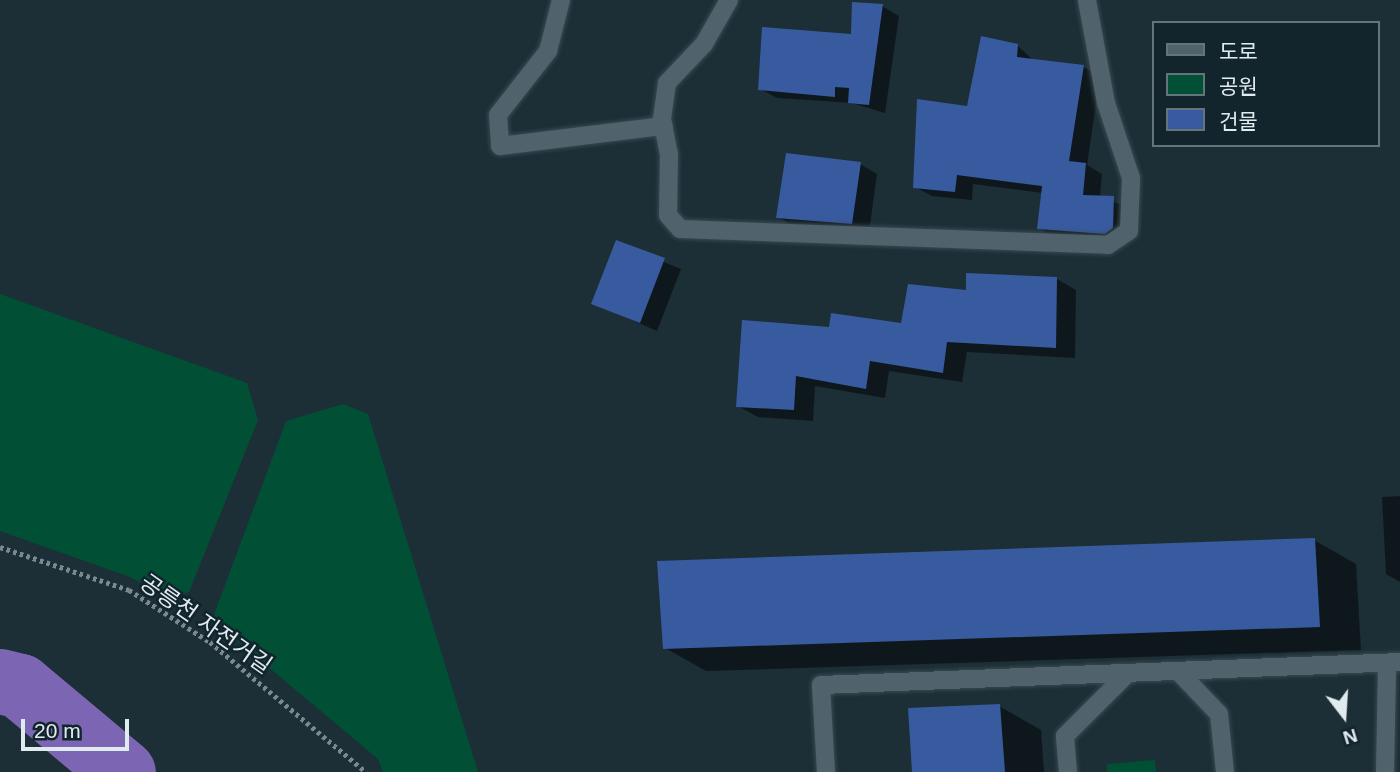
<!DOCTYPE html>
<html>
<head>
<meta charset="utf-8">
<style>
	body { margin:0 }
	#map { position:relative; width:1400px; height:772px; overflow:hidden; background:#1c2e36; font-family:Helvetica,"Noto Sans KR",sans-serif }
	div>[style] { position:absolute }
	[style*='--x'] { left:calc(var(--x)*1px); top:calc(var(--y)*1px); width:calc(var(--w)*1px); rotate:calc(var(--a)*1deg) }
	.green>* { inset:0; background:#015036 }
	.shadow>* { inset:0; background:#0007 }
	.river>* { height:65px; margin:-32.5px; padding:0 32.5px; transform-origin:32.5px; border-radius:32.5px; background:#7c66b3 }
	.building>* { inset:0; background:#385b9f }
	.path>* { height:4.5px; margin-top:-2.25px; transform-origin:0; background:repeating-linear-gradient(90deg,#7a888f 0 3.5px,transparent 0 7px) }
	.roads { filter:drop-shadow(0 0 2px #3a4950) drop-shadow(0 0 2px #3a4950) }
	.minor>* { height:18px; margin:-9px; padding:0 9px; transform-origin:9px; border-radius:9px; background:#50636d }
	span { translate:-50% -50%; white-space:nowrap; text-align:center; line-height:1.15; -webkit-text-stroke:5px #12242c; paint-order:stroke }
	.street-label { font-size:23px; color:#e0ebf0 }
	.legend { position:absolute; left:1152px; top:21px; width:228px; height:126px; box-sizing:border-box; background:#12242c; border:2px solid #64747a; margin:0; padding:9px 12px; list-style:none; font-size:21px; color:#e0ebf0 }
	.legend li { display:flex; align-items:center; gap:14px; height:35px }
	.legend b { width:35px; border:2px solid #64747a }
	.north { position:absolute; left:1309px; top:681px; width:70px; height:70px; -webkit-text-stroke:5px #12242c; paint-order:stroke; rotate:163deg; font-size:19px; font-weight:700; line-height:28px; text-align:center; color:#e0ebf0 }
	.north::after { content:''; display:block; margin:auto; width:24px; height:32px; background:#e0ebf0; clip-path:polygon(50% 0,100% 100%,50% 72%,0 100%) }
	.scale { position:absolute; left:21px; top:719px; width:108px; height:32px; box-sizing:border-box; border:4px solid #e0ebf0; border-top:0; padding-left:9px; font-size:21px; line-height:24px; white-space:nowrap; color:#e0ebf0; -webkit-text-stroke:5px #12242c; paint-order:stroke }
</style>
</head>
<body>
<div id="map">
	<div class="green">
		<i style="clip-path:polygon(0 294px,247px 383px,258px 420px,189px 592px,171px 599px,130px 577px,0 531px)"></i>
		<i style="clip-path:polygon(343px 404px,368px 414px,478px 772px,383px 772px,378px 759px,212px 620px,286px 421px)"></i>
		<i style="clip-path:polygon(1155px 760px,1156px 772px,1107px 772px,1107px 764px)"></i>
	</div>
	<div class="shadow">
		<i style="clip-path:polygon(882px 6px,899px 16px,885px 113px,852px 103px,777px 98px,760px 89px,853px 36px)"></i>
		<i style="clip-path:polygon(1017px 45px,1034px 61px,1084px 67px,1100px 77px,1087px 165px,1102px 174px,1100px 197px,1130px 208px,1129px 238px,1056px 238px,1039px 228px,1043px 193px,973px 184px,972px 200px,932px 196px,915px 187px)"></i>
		<i style="clip-path:polygon(860px 164px,877px 174px,869px 233px,795px 227px,778px 217px)"></i>
		<i style="clip-path:polygon(617px 243px,681px 269px,657px 331px,593px 303px)"></i>
		<i style="clip-path:polygon(1057px 279px,1076px 290px,1075px 358px,967px 352px,962px 382px,889px 371px,885px 398px,815px 386px,813px 421px,758px 417px,738px 406px,830px 329px,903px 325px,967px 292px)"></i>
		<i style="clip-path:polygon(1400px 496px,1400px 582px,1386px 574px,1382px 497px)"></i>
		<i style="clip-path:polygon(1314px 540px,1356px 564px,1361px 650px,706px 671px,665px 648px)"></i>
		<i style="clip-path:polygon(999px 706px,1041px 730px,1044px 772px,914px 772px)"></i>
	</div>
	<div class="river">
		<i style="--x:0;--y:681;--w:21;--a:14"></i>
		<i style="--x:20;--y:686;--w:134;--a:39.9"></i>
	</div>
	<div class="building">
		<i style="clip-path:polygon(852px 2px,883px 4px,869px 105px,848px 103px,849px 88px,835px 87px,835px 97px,758px 90px,762px 27px,851px 34px)"></i>
		<i style="clip-path:polygon(981px 36px,1018px 44px,1017px 57px,1084px 65px,1069px 161px,1086px 163px,1083px 195px,1114px 196px,1113px 228px,1105px 234px,1037px 229px,1042px 186px,957px 175px,955px 192px,913px 188px,917px 99px,967px 106px)"></i>
		<i style="clip-path:polygon(786px 153px,861px 162px,852px 224px,776px 218px)"></i>
		<i style="clip-path:polygon(616px 240px,665px 258px,640px 323px,591px 304px)"></i>
		<i style="clip-path:polygon(966px 273px,1057px 277px,1056px 348px,947px 342px,943px 373px,870px 361px,866px 389px,796px 376px,794px 410px,736px 407px,742px 320px,829px 327px,831px 313px,901px 323px,908px 284px,966px 290px)"></i>
		<i style="clip-path:polygon(1315px 538px,1320px 627px,663px 649px,657px 561px)"></i>
		<i style="clip-path:polygon(1000px 704px,1005px 772px,912px 772px,908px 708px)"></i>
	</div>
	<div class="path">
		<i style="--x:0;--y:547;--w:136;--a:18.4"></i>
		<i style="--x:129;--y:590;--w:96;--a:32.7"></i>
		<i style="--x:210;--y:642;--w:203;--a:39.8"></i>
	</div>
	<div class="roads">
		<div class="minor">
			<i style="--x:561;--y:0;--w:53;--a:104.3"></i>
			<i style="--x:548;--y:51;--w:81;--a:128"></i>
			<i style="--x:498;--y:115;--w:31;--a:86"></i>
			<i style="--x:500;--y:146;--w:165;--a:-7"></i>
			<i style="--x:729;--y:0;--w:51;--a:119.6"></i>
			<i style="--x:704;--y:44;--w:54;--a:133.5"></i>
			<i style="--x:667;--y:83;--w:36;--a:98"></i>
			<i style="--x:662;--y:119;--w:36;--a:79"></i>
			<i style="--x:669;--y:154;--w:61;--a:90.9"></i>
			<i style="--x:668;--y:215;--w:18;--a:49"></i>
			<i style="--x:680;--y:229;--w:428;--a:2.1"></i>
			<i style="--x:1108;--y:245;--w:25;--a:-34"></i>
			<i style="--x:1129;--y:231;--w:53;--a:-87.8"></i>
			<i style="--x:1131;--y:178;--w:79;--a:-108.4"></i>
			<i style="--x:1106;--y:103;--w:105;--a:-100.5"></i>
			<i style="--x:1178;--y:671;--w:59;--a:46.4"></i>
			<i style="--x:1219;--y:714;--w:58;--a:84.1"></i>
			<i style="--x:826;--y:772;--w:87;--a:-93.3"></i>
			<i style="--x:821;--y:685;--w:579;--a:-2.27"></i>
			<i style="--x:1068;--y:772;--w:36;--a:-95"></i>
			<i style="--x:1065;--y:736;--w:89;--a:-45"></i>
			<i style="--x:1385;--y:772;--w:109;--a:-88.9"></i>
		</div>
	</div>
	<div class="street-label">
		<span style="left:206px;top:624px;rotate:35deg">공릉천 자전거길</span>
	</div>
	<ul class="legend">
	<li><b style="height:9px;background:#50636d"></b>도로</li>
	<li><b style="height:19px;background:#015036"></b>공원</li>
	<li><b style="height:19px;background:#385b9f"></b>건물</li>
	</ul>
	<div class="north">N</div>
	<div class="scale">20 m</div>
</div>
</body>
</html>
